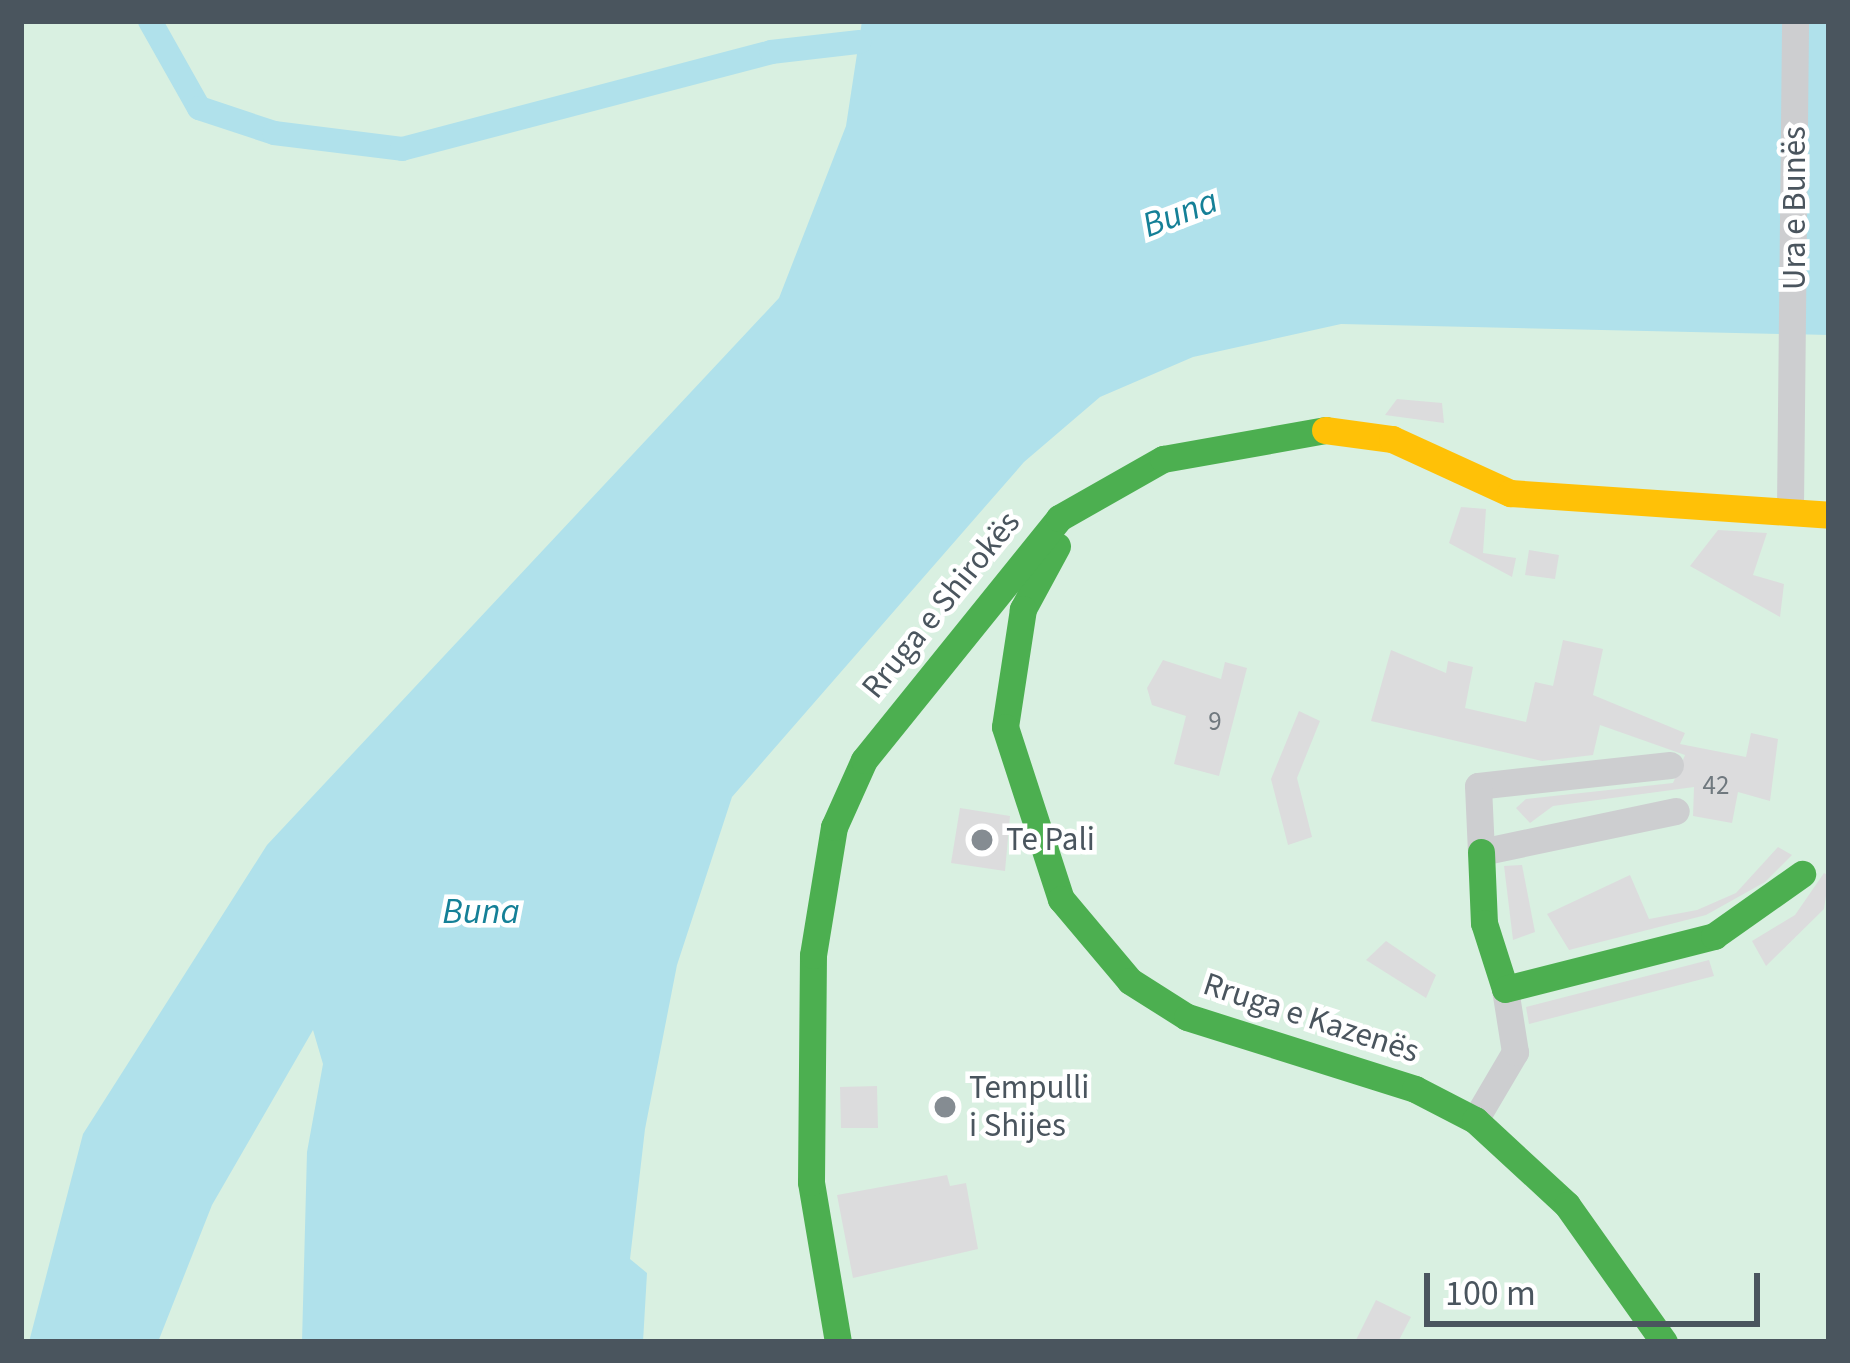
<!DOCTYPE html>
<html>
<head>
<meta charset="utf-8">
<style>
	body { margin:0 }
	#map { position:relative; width:1850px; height:1363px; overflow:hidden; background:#f3f3f3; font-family:"Source Sans 3",sans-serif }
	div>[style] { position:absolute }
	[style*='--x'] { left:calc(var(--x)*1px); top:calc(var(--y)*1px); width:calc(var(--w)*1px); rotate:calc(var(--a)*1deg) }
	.green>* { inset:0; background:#d9f0e1 }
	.water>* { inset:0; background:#b0e1eb }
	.canal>* { height:24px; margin:-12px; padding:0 12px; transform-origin:12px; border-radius:12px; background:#b0e1eb }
	.building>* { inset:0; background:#dcdcdd }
	.street>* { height:27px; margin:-13.5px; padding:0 13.5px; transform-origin:13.5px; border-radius:13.5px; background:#cdced0 }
	.fast>* { height:27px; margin:-13.5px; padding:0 13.5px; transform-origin:13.5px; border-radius:13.5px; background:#4caf50 }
	.slow>* { height:27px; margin:-13.5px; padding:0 13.5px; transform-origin:13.5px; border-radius:13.5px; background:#ffc107 }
	.dots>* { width:33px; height:33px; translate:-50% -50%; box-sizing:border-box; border:6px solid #fff; border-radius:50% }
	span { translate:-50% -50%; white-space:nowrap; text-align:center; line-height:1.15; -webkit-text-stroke:9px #fff; paint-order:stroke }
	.number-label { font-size:27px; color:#6f787e }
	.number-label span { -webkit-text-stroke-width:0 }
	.street-label { font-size:33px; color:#4a555e }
	.poi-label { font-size:33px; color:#4a555e }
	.left { translate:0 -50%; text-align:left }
	.water-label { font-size:36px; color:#158097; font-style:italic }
	.frame { position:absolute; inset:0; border:24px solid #4a555e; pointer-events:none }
	.scale { position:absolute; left:1424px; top:1273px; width:336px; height:54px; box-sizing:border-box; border:6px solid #4a555e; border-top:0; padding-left:15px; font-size:36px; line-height:42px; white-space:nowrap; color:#4a555e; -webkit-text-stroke:9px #fff; paint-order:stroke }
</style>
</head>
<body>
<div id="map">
	<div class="green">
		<i style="clip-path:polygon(21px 21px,1829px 21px,1829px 1342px,21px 1342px)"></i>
	</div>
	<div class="water">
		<i style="clip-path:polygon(862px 21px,1829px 21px,1829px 335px,1341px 324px,1193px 357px,1100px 397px,1024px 462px,732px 797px,677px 965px,645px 1129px,630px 1259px,647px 1273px,643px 1342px,302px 1342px,307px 1152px,323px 1064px,313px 1030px,212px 1205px,158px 1342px,29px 1342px,83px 1134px,267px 845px,779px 298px,846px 126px)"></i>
	</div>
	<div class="canal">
		<i style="--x:150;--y:21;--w:100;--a:60.6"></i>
		<i style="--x:199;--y:108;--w:79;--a:18.4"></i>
		<i style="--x:274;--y:133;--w:129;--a:7.1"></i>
		<i style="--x:402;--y:149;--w:382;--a:-14.7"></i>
		<i style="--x:771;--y:52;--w:89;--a:-6.5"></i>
	</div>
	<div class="building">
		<i style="clip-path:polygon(1397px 399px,1442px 403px,1444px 423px,1385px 415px)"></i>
		<i style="clip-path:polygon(1461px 507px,1486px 509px,1483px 553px,1516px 558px,1512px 577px,1449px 543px)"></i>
		<i style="clip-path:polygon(1718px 530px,1767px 533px,1753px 575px,1784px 584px,1780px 617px,1690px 566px)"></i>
		<i style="clip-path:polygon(1529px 550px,1559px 555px,1555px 579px,1525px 575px)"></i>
		<i style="clip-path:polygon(1563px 640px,1603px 649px,1593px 695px,1685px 733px,1680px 744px,1746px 757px,1751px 733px,1778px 739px,1770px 801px,1738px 792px,1732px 823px,1693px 816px,1694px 787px,1553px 806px,1530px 823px,1516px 808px,1526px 799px,1673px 783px,1685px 755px,1600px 725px,1593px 755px,1542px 761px,1371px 721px,1391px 650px,1446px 673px,1448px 661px,1473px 667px,1465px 708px,1526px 722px,1535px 682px,1553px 686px)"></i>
		<i style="clip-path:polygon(1163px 660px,1221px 679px,1225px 662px,1247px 668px,1219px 776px,1174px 764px,1186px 716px,1152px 705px,1147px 688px)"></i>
		<i style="clip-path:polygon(1299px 711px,1320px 721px,1297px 778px,1312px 837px,1288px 845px,1271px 779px)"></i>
		<i style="clip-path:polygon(960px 808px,1010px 816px,1005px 871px,951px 863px)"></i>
		<i style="clip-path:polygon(1778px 847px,1792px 855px,1765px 882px,1706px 915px,1569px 950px,1547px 914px,1630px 875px,1649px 919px,1697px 910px,1736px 893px)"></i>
		<i style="clip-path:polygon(1522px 865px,1535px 932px,1513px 940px,1504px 866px)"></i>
		<i style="clip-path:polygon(1824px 873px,1829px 876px,1824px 909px,1766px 966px,1752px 941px,1795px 915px)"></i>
		<i style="clip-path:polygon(1386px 941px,1436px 975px,1426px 998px,1366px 960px)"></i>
		<i style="clip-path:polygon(1709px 960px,1714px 976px,1529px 1024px,1526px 1007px)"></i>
		<i style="clip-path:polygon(877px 1086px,878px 1128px,841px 1128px,840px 1087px)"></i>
		<i style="clip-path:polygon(947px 1175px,950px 1186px,966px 1183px,978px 1249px,853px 1278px,837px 1195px)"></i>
		<i style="clip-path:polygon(1376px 1300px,1411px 1317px,1398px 1342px,1355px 1342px)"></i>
	</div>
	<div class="street">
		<i style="--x:1790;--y:506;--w:485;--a:-89.4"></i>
		<i style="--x:1670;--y:765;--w:193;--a:173.8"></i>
		<i style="--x:1478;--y:786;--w:66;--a:87.4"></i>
		<i style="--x:1481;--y:852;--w:199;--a:-11.9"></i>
		<i style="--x:1475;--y:1120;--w:79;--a:-59.5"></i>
		<i style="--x:1515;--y:1052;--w:64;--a:-99"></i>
	</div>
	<div class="fast">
		<i style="--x:1057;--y:546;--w:72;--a:118.4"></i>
		<i style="--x:1023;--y:609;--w:119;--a:98.7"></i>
		<i style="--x:1005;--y:727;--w:181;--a:72"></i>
		<i style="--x:1061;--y:899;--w:107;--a:49.9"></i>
		<i style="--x:1130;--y:981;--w:67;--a:32.3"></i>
		<i style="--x:1187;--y:1017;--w:239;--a:17.5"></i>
		<i style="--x:1415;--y:1089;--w:68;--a:27.3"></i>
		<i style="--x:1475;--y:1120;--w:125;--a:42.7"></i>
		<i style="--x:1567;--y:1205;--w:168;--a:54.7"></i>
		<i style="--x:1481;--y:852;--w:71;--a:87.6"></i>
		<i style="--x:1484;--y:923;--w:69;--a:72.3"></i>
		<i style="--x:1505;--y:989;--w:216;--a:-14.2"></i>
		<i style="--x:1714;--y:936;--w:108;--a:-35.2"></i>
		<i style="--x:838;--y:1342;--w:162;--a:-99.6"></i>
		<i style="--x:811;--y:1182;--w:227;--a:-89.5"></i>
		<i style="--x:813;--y:955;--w:130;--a:-80.7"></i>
		<i style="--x:834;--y:827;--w:73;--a:-65.9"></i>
		<i style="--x:864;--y:760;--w:311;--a:-51.1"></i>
		<i style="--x:1059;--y:518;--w:120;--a:-29.6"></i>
		<i style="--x:1163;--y:459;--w:165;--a:-10.1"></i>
	</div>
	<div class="slow">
		<i style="--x:1325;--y:430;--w:68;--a:7.7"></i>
		<i style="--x:1392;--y:439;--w:130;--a:24.6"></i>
		<i style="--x:1510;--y:493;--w:320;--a:3.9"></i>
	</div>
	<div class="dots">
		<i style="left:982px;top:840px;background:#858c92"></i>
		<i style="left:945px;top:1107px;background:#858c92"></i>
	</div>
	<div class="number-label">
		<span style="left:1215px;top:722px">9</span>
		<span style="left:1716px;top:786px">42</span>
	</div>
	<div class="street-label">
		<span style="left:1795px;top:208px;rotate:-90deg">Ura e Bunës</span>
		<span style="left:941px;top:605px;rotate:-51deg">Rruga e Shirokës</span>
		<span style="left:1311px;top:1018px;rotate:18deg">Rruga e Kazenës</span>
	</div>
	<div class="poi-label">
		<span class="left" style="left:1006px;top:840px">Te Pali</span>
		<span class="left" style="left:969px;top:1107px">Tempulli<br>i Shijes</span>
	</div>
	<div class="water-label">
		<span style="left:1180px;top:213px;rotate:-21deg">Buna</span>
		<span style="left:481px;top:912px">Buna</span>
	</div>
	<div class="frame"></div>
	<div class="scale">100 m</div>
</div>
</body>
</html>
